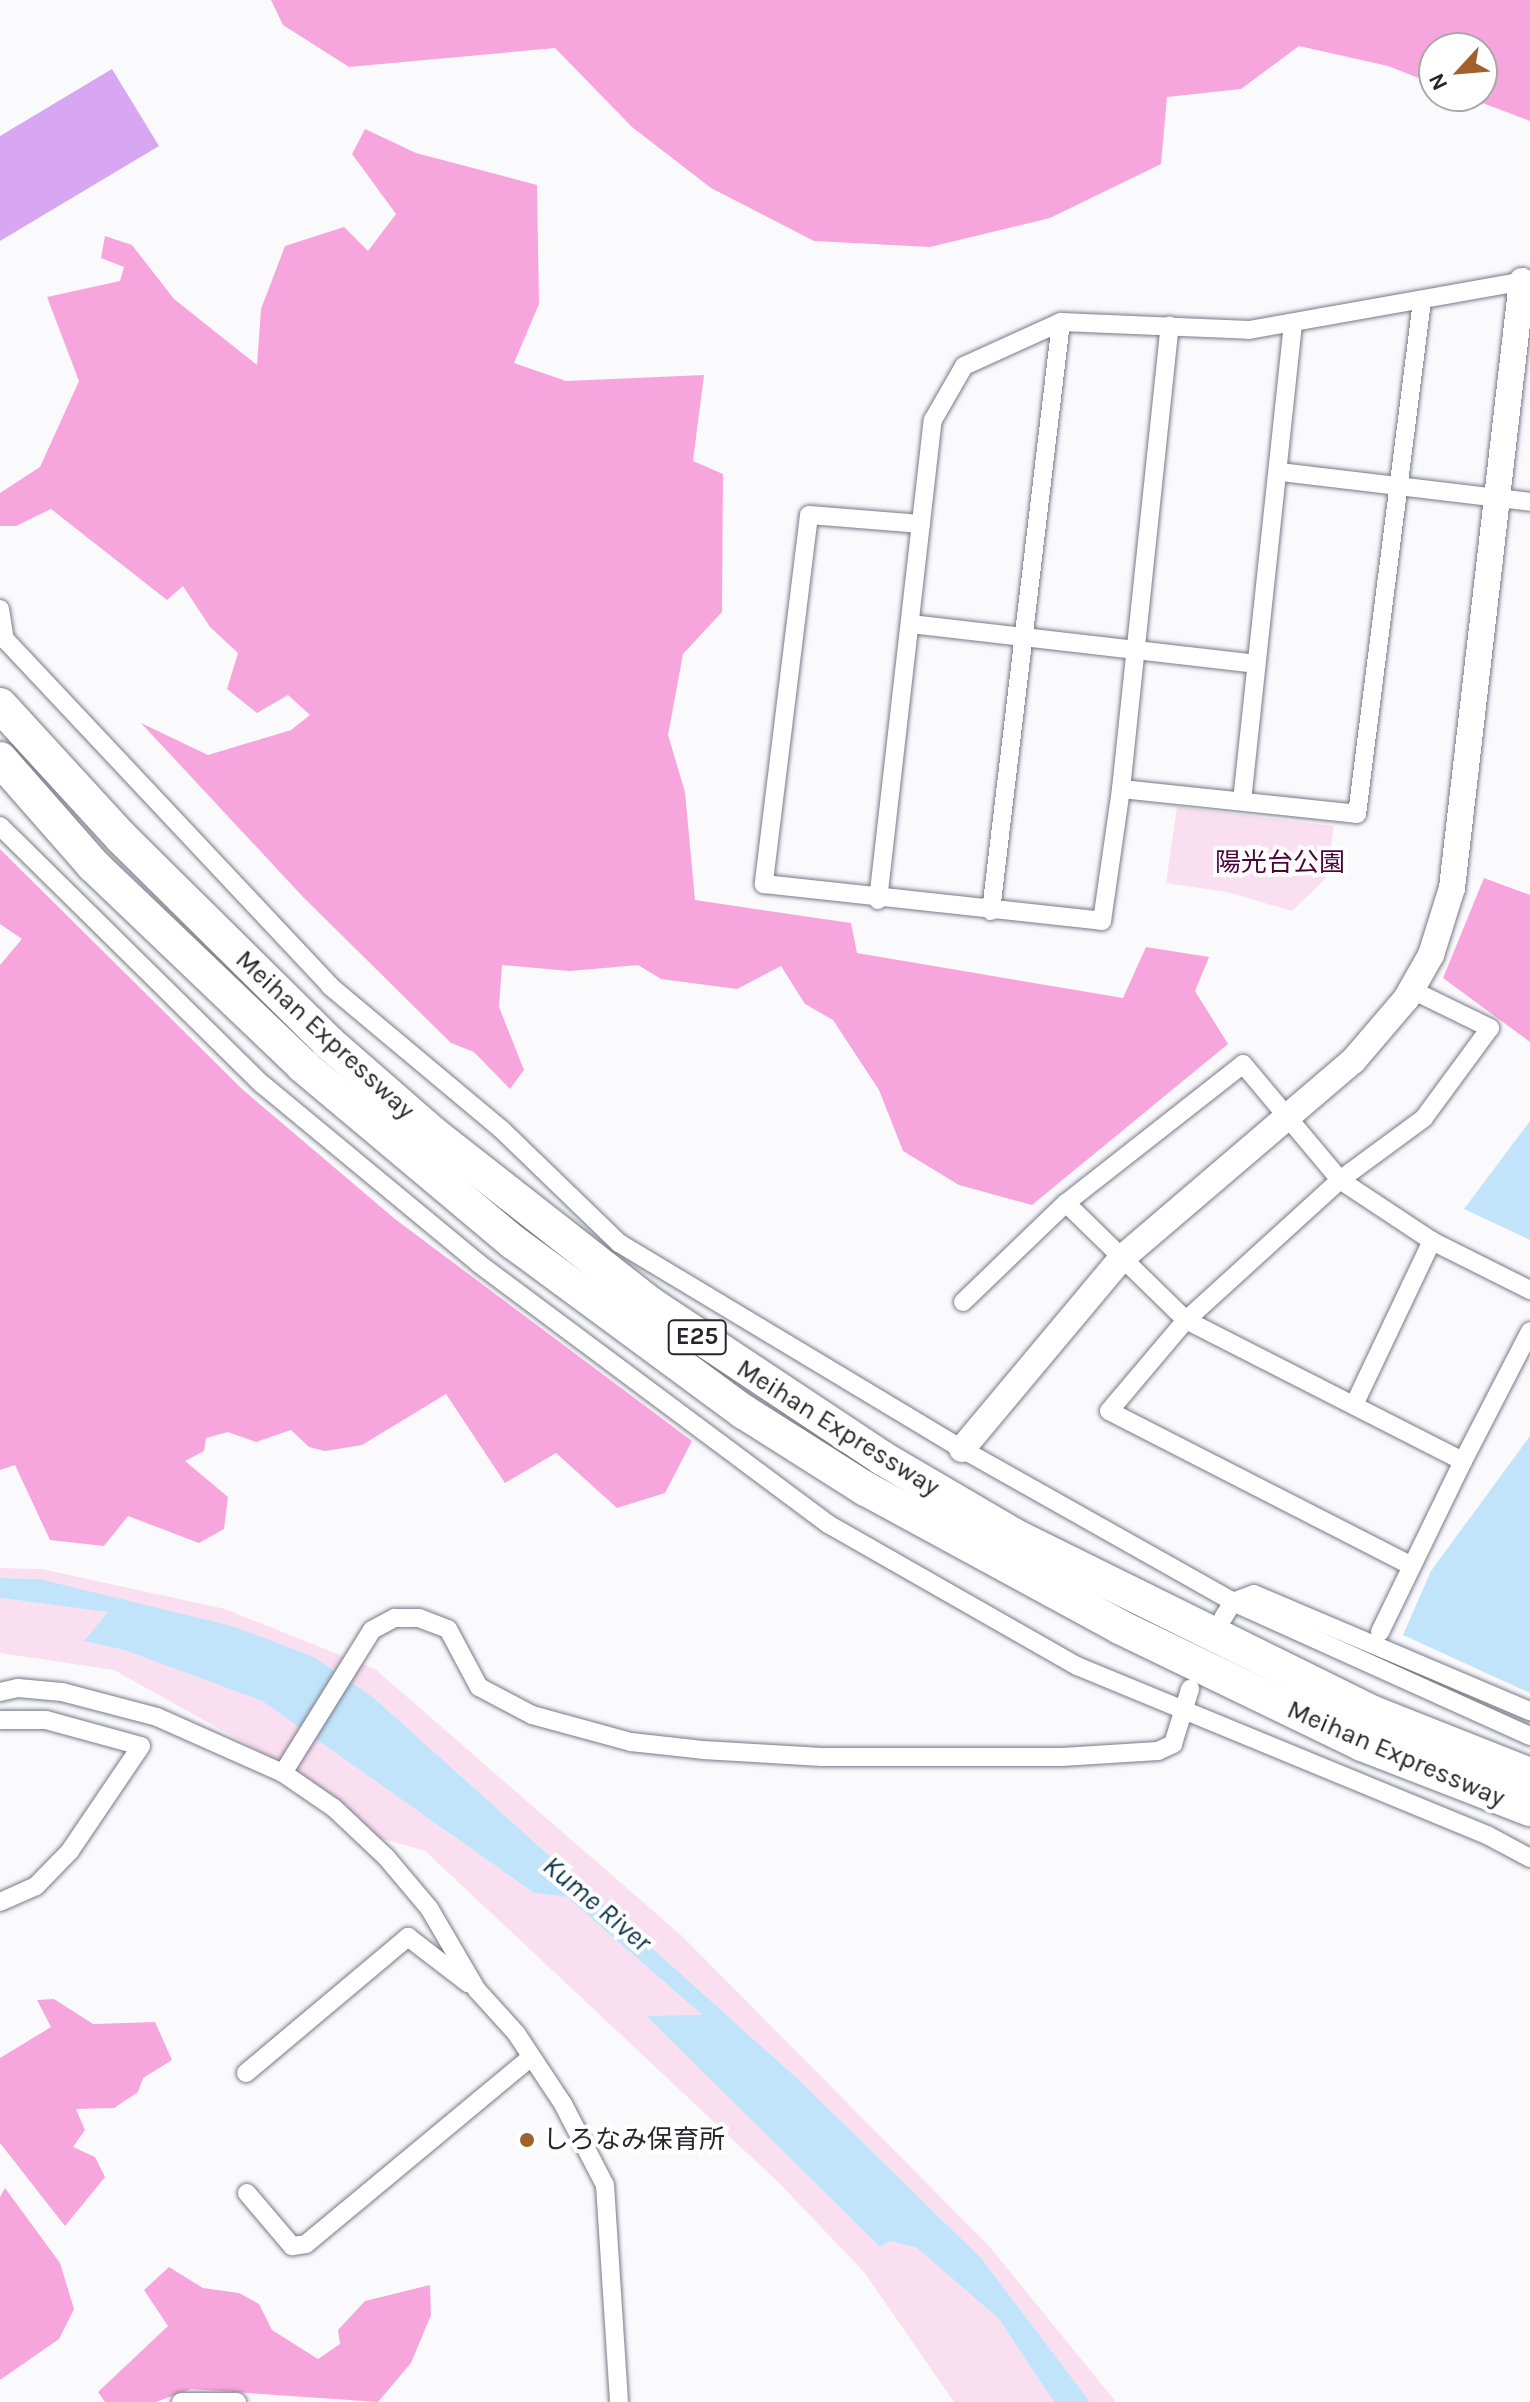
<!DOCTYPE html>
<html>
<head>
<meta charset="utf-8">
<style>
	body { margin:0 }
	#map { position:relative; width:1530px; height:2402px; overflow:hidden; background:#fafafd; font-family:Karla,"Noto Sans JP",sans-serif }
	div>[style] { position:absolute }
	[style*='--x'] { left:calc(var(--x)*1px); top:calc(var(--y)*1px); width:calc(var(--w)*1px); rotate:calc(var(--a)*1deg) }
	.green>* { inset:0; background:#fadff1 }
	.forest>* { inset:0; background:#f7a6dd }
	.water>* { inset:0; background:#c1e4fa }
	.building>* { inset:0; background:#d8a7f3 }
	.roads { filter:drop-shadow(0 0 2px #797988) drop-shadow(0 0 2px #797988) }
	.street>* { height:18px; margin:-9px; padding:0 9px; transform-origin:9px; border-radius:9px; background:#fff }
	.secondary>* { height:26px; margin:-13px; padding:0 13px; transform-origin:13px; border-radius:13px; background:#fff }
	.highway>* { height:34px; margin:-17px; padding:0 17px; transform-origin:17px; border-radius:17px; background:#fff }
	.dots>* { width:22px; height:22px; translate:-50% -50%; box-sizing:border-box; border:4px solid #fff; border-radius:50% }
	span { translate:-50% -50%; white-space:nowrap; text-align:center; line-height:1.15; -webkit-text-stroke:8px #fff; paint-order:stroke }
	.shield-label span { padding:2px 6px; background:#fff; border:2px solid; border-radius:6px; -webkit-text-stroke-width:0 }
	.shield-label { font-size:24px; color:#26262c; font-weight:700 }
	.park-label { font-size:26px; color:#4d053e }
	.street-label { font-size:26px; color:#26262c }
	.poi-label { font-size:26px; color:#26262c }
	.left { translate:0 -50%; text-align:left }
	.water-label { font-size:28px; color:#09354a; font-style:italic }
	.north { position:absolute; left:1418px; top:32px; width:80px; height:80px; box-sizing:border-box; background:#fff; border:2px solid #a8a8ab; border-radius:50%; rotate:244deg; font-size:22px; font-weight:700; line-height:32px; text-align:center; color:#26262c }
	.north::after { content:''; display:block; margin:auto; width:28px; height:36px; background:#a2612c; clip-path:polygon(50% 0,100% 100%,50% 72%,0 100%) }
</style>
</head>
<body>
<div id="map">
	<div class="green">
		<i style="clip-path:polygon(1177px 807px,1334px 826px,1327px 877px,1292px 911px,1227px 892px,1166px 883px)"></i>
		<i style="clip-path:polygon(0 1568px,42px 1569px,225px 1609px,375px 1669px,682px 1936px,989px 2246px,1116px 2402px,1090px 2402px,982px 2259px,800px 2081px,374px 1698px,39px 1579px,0 1578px)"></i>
		<i style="clip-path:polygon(0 1598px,109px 1612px,85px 1641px,124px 1650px,262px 1701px,534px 1893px,567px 1897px,703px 2016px,647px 2017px,880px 2247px,890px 2241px,917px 2248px,999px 2319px,1054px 2402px,954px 2402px,864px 2272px,779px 2183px,425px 1851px,380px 1838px,306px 1777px,114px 1670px,0 1653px)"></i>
	</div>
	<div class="forest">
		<i style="clip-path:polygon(271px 0,1530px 0,1530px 121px,1464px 96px,1482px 96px,1482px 48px,1434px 48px,1434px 84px,1388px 66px,1299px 46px,1241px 89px,1167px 97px,1161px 164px,1050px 218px,930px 247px,814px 241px,711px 188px,632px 127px,555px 48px,349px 67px,283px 25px)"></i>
		<i style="clip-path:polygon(365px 129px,416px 153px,537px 185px,539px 304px,514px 363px,566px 381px,704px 375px,693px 461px,723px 474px,722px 612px,683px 654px,668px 735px,685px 792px,695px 900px,851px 923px,857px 953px,1123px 998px,1146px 947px,1209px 957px,1195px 991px,1228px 1044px,1032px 1205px,959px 1185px,903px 1151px,879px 1090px,833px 1020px,805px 1004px,781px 966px,737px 989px,661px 979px,638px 965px,570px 971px,502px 965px,499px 1007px,524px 1070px,510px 1089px,474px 1052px,451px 1043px,304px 898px,141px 723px,208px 755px,291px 730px,310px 715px,288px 695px,257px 713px,227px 689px,238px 653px,210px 627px,183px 586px,167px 600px,51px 509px,16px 526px,0 526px,0 493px,40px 467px,79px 381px,47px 297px,120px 281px,124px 267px,101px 258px,105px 236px,132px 245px,174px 299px,257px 365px,261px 309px,285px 246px,344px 227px,368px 251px,396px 214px,352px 154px)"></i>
		<i style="clip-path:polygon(0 849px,242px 1089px,395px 1219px,692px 1441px,665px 1493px,617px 1508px,556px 1453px,505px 1483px,446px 1394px,362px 1445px,325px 1451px,309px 1447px,291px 1430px,256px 1442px,228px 1432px,206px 1438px,204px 1451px,185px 1461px,228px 1497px,224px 1529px,199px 1543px,128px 1516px,104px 1546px,50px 1540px,15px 1465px,0 1470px,0 965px,22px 939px,0 924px)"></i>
		<i style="clip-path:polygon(1484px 878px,1530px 895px,1530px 1042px,1443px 978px)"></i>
		<i style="clip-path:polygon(54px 1999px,93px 2024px,155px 2022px,172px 2060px,143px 2078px,138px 2092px,114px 2108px,76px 2109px,85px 2130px,73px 2147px,95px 2157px,105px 2177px,65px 2226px,0 2143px,0 2058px,51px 2027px,37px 2000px)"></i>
		<i style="clip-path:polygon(5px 2188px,60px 2263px,74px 2309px,59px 2339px,0 2380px,0 2197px)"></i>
		<i style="clip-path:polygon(169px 2267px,203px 2288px,239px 2293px,259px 2304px,272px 2330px,318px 2359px,340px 2344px,338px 2330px,365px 2301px,430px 2285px,431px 2315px,411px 2363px,378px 2402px,191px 2389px,156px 2402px,105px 2402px,98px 2392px,168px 2326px,144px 2290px)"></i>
	</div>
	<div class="water">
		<i style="clip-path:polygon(1530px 1121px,1530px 1240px,1464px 1209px)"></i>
		<i style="clip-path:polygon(1530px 1436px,1530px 1693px,1403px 1635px,1431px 1571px)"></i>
		<i style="clip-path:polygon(0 1578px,39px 1579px,232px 1626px,314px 1657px,374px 1698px,800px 2081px,982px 2259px,1090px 2402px,1054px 2402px,999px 2319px,917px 2248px,890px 2241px,880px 2247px,646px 2016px,702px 2015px,567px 1897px,534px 1893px,262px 1701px,124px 1650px,84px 1641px,108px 1612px,0 1598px)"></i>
	</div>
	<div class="building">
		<i style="clip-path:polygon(112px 69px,159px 146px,0 241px,0 136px)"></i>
	</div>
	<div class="roads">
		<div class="street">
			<i style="--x:1280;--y:472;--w:252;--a:6.8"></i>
			<i style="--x:921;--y:524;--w:112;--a:-175.4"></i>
			<i style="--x:809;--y:515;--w:372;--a:97"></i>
			<i style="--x:764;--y:884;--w:340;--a:6.2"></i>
			<i style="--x:1102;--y:921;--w:133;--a:-81.8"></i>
			<i style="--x:1121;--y:789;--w:237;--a:6"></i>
			<i style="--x:1357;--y:814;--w:517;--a:-82.78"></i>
			<i style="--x:0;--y:609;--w:31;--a:81"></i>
			<i style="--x:911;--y:624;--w:346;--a:6.6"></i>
			<i style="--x:0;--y:634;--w:482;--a:46.8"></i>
			<i style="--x:330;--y:986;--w:223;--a:39.9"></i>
			<i style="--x:501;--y:1129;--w:164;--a:44"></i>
			<i style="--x:619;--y:1243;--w:400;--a:31"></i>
			<i style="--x:962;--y:1449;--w:311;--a:29.4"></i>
			<i style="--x:1233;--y:1602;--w:326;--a:24.3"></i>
			<i style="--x:1121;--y:789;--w:466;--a:-84"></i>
			<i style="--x:1242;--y:801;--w:480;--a:-83.9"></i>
			<i style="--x:0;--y:826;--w:368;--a:44.6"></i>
			<i style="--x:262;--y:1084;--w:281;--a:39.6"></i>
			<i style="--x:478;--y:1263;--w:437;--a:36.7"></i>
			<i style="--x:828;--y:1524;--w:287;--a:29.7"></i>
			<i style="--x:1077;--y:1666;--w:443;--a:22.4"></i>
			<i style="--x:1487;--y:1835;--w:49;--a:28.1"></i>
			<i style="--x:878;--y:900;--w:483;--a:-83.5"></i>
			<i style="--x:933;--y:420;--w:62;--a:-60.1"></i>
			<i style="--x:964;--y:366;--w:107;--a:-24.4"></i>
			<i style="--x:1061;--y:322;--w:188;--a:2.4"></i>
			<i style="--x:1249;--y:330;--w:285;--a:-10.1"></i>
			<i style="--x:991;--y:911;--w:593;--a:-83.22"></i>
			<i style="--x:1412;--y:990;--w:87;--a:26"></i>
			<i style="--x:1490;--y:1028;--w:112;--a:126.3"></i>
			<i style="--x:1424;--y:1118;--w:104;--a:143.6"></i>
			<i style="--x:1340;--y:1180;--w:208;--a:137.7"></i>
			<i style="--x:1186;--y:1320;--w:119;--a:130.2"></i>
			<i style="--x:1109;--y:1411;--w:340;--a:27.1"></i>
			<i style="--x:1066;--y:1203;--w:168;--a:44.3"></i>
			<i style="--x:1186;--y:1320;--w:311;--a:27"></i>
			<i style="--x:1463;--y:1461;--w:146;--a:-62.7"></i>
			<i style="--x:963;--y:1302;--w:143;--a:-43.9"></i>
			<i style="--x:1066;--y:1203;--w:225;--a:-38.1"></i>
			<i style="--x:1243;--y:1064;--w:151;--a:50.1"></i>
			<i style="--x:1340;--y:1180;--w:110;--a:33.5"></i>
			<i style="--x:1432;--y:1241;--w:110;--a:26.6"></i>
			<i style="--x:1354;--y:1405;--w:182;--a:-64.6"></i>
			<i style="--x:1223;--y:1618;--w:19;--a:-58"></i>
			<i style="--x:1233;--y:1602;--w:22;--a:-21"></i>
			<i style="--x:1254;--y:1594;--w:300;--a:23"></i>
			<i style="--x:1380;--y:1632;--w:190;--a:-64.1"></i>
			<i style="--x:0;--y:1692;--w:18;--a:-13"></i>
			<i style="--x:18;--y:1688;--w:44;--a:5.2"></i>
			<i style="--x:62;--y:1692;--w:98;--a:14.7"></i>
			<i style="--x:157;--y:1717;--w:138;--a:24"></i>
			<i style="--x:283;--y:1773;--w:62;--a:34.5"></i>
			<i style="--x:334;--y:1808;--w:71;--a:43.3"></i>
			<i style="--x:386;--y:1857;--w:67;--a:49.9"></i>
			<i style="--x:429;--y:1908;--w:95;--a:59.7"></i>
			<i style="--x:477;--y:1990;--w:58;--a:47.8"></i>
			<i style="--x:516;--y:2033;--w:85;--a:56.5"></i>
			<i style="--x:563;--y:2104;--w:91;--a:62.6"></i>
			<i style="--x:605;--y:2185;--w:217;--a:86.3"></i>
			<i style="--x:0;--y:1720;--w:46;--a:0"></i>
			<i style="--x:46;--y:1720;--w:98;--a:15.3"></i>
			<i style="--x:141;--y:1746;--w:127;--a:124.1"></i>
			<i style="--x:70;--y:1851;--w:49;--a:134.2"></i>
			<i style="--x:36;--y:1886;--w:39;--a:156"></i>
			<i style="--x:283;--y:1773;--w:168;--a:-58.1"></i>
			<i style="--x:372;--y:1630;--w:26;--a:-28"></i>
			<i style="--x:395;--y:1618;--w:24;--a:0"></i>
			<i style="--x:419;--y:1618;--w:31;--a:21"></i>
			<i style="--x:448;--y:1629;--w:66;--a:61.9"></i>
			<i style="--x:479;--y:1687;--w:60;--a:27.8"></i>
			<i style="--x:532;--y:1715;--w:103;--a:15.3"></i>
			<i style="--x:631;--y:1742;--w:72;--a:6.3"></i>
			<i style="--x:703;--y:1750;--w:119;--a:3.4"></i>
			<i style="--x:822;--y:1757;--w:240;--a:0"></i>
			<i style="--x:1062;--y:1757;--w:96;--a:-3.6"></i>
			<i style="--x:1158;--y:1751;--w:17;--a:-25"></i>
			<i style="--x:1173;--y:1744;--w:58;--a:-72.8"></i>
			<i style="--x:246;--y:2073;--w:212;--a:-40"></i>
			<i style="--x:408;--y:1937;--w:76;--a:37.5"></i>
			<i style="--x:247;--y:2193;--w:70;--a:49.7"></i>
			<i style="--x:292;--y:2246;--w:14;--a:-8"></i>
			<i style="--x:306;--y:2244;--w:291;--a:-39.7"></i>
			<i style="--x:181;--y:2402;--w:56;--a:0"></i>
		</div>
		<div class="secondary">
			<i style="--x:962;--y:1449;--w:248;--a:-50.1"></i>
			<i style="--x:1121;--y:1259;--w:305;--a:-40.5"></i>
			<i style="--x:1353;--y:1061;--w:82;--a:-49.5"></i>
			<i style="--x:1406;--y:999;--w:51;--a:-60.4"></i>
			<i style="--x:1431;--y:955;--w:70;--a:-72.6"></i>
			<i style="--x:1452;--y:888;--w:611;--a:-83.42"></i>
		</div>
		<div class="highway">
			<i style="--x:0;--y:705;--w:180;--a:47.5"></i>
			<i style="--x:122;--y:838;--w:290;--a:44.7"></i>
			<i style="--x:328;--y:1042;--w:137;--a:41.1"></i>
			<i style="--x:431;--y:1132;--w:281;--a:38.1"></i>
			<i style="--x:652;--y:1305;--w:276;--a:33.6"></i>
			<i style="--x:882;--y:1458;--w:154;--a:30.4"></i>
			<i style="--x:1015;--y:1536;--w:397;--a:26.3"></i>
			<i style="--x:1371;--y:1712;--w:171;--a:21.6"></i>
			<i style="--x:0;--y:759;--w:141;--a:48.7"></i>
			<i style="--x:93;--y:865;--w:291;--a:43.7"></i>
			<i style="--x:303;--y:1066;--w:274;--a:40"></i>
			<i style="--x:513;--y:1242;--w:287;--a:36.4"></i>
			<i style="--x:744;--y:1412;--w:144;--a:32.3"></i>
			<i style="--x:866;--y:1489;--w:289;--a:28.5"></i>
			<i style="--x:1120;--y:1627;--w:269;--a:25.8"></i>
			<i style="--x:1362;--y:1744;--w:180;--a:21.2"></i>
		</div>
	</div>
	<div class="dots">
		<i style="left:527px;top:2140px;background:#a2612c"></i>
	</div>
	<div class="shield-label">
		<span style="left:697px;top:1337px">E25</span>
	</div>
	<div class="park-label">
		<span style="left:1280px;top:863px">陽光台公園</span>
	</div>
	<div class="street-label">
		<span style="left:325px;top:1035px;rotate:43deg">Meihan Expressway</span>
		<span style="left:838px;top:1428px;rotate:32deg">Meihan Expressway</span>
		<span style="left:1396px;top:1754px;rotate:23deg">Meihan Expressway</span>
	</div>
	<div class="poi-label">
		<span class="left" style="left:543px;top:2140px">しろなみ保育所</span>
	</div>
	<div class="water-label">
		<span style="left:597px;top:1904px;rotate:40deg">Kume River</span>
	</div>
	<div class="north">N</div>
</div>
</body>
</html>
